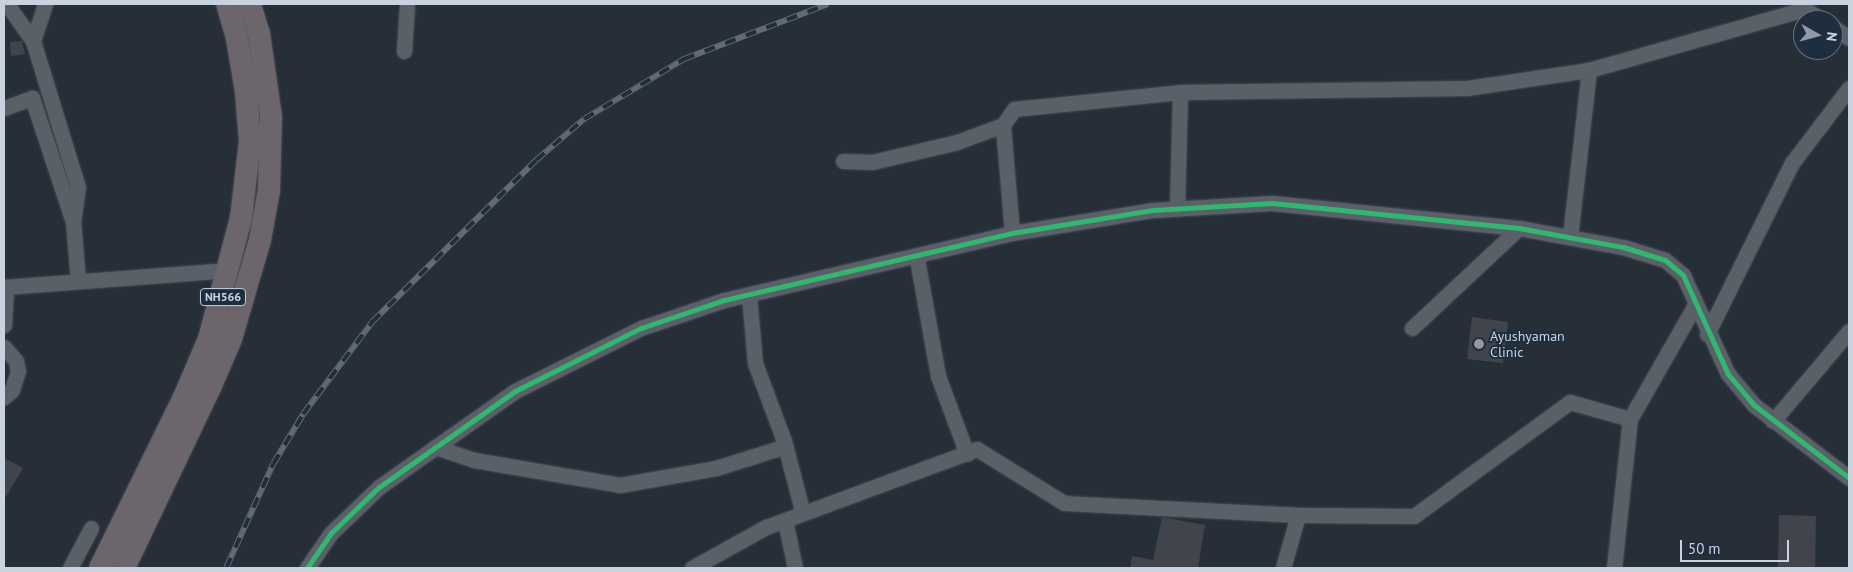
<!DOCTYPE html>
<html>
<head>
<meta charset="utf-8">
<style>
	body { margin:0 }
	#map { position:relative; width:1853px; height:572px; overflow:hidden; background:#262e37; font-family:"PT Sans",sans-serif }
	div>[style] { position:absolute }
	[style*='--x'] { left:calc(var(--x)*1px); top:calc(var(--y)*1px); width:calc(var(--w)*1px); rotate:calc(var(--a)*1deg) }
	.building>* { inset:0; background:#41444d }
	.roads { filter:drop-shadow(0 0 1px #444c54) drop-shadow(0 0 1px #444c54) }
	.minor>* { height:15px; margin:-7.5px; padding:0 7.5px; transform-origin:7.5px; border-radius:7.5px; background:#596068 }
	.highway>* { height:22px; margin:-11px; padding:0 11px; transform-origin:11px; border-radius:11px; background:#6c656b }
	.rail>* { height:5.5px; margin-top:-2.75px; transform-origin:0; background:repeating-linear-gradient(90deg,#1e2e3f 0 11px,#646a71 0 22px); box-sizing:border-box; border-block:1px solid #646a71 }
	.cycleway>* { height:5px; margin:-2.5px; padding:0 2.5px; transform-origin:2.5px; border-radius:2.5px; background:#33b770 }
	.dots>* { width:14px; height:14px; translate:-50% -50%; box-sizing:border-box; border:2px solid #1e2e3f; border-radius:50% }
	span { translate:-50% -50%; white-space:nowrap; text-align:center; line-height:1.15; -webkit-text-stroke:4px #1e2e3f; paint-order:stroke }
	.shield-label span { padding:1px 4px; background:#1e2e3f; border:1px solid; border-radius:4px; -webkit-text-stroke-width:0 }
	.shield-label { font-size:12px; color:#c9d3df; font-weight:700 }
	.poi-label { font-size:14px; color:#c9d3df }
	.left { translate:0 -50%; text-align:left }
	.frame { position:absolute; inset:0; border:5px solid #c9d3df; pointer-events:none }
	.north { position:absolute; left:1793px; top:10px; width:50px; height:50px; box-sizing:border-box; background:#1e2e3f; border:1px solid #62707f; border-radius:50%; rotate:97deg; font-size:14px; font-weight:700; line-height:20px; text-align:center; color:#c9d3df }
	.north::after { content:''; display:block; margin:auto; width:18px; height:22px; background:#9099a4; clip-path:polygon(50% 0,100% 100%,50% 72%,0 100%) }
	.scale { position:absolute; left:1680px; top:540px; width:109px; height:22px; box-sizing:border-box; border:2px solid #c9d3df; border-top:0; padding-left:6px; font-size:15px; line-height:18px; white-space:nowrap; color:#c9d3df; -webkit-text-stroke:4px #1e2e3f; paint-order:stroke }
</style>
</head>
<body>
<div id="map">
	<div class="building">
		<i style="clip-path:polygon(22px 41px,25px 54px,11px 56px,10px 42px)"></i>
		<i style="clip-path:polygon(1472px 317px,1508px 322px,1503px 363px,1467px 359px)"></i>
		<i style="clip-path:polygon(4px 458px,23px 468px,4px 500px)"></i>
		<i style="clip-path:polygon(1779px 515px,1816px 516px,1815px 568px,1778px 568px)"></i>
		<i style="clip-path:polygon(1162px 517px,1205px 525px,1198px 568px,1130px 568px,1132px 556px,1153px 560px)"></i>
	</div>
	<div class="roads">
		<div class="minor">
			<i style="--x:7;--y:4;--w:45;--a:54.9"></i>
			<i style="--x:33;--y:41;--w:153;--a:72.9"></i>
			<i style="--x:78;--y:187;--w:34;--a:98"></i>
			<i style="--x:73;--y:221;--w:60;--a:85.2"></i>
			<i style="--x:1833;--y:27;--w:19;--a:35"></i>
			<i style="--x:33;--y:41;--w:39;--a:-72"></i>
			<i style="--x:404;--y:51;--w:47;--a:-86.3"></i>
			<i style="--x:4;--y:108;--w:30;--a:-20"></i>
			<i style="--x:32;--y:98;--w:127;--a:71.7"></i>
			<i style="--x:843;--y:161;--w:29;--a:2"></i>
			<i style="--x:872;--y:162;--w:87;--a:-13.2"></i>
			<i style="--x:957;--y:142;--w:49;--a:-20.3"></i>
			<i style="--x:1177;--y:208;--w:116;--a:-88.5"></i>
			<i style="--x:1012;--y:233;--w:108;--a:-94.8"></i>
			<i style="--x:1003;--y:125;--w:19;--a:-55"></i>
			<i style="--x:1014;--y:109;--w:167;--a:-5.8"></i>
			<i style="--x:1180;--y:92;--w:287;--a:-0.8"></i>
			<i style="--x:1467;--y:88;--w:123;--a:-8.4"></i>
			<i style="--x:1589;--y:70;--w:224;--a:-15.8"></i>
			<i style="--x:1805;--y:9;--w:20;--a:33"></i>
			<i style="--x:1570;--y:237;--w:168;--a:-83.5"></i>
			<i style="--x:917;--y:259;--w:119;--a:79.8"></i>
			<i style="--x:938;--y:376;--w:83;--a:69.6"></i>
			<i style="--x:4;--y:287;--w:226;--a:-4.3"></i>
			<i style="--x:749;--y:295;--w:68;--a:85"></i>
			<i style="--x:755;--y:363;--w:83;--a:69.6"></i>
			<i style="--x:784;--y:441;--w:75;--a:75.4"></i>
			<i style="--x:4;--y:325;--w:38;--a:-87"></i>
			<i style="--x:1412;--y:328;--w:146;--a:-43.1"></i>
			<i style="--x:1707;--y:334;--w:191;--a:-63.6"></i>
			<i style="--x:1792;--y:163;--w:94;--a:-52.8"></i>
			<i style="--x:4;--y:347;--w:18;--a:49"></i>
			<i style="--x:16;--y:361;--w:10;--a:79"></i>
			<i style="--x:18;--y:371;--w:20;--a:108"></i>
			<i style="--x:12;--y:390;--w:11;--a:139"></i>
			<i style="--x:1773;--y:421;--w:118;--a:-49.8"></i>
			<i style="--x:435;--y:447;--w:41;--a:18.4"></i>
			<i style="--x:474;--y:460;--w:148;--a:9.7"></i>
			<i style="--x:620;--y:485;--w:97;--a:-10"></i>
			<i style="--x:716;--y:468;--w:73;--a:-17.4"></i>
			<i style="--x:785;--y:520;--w:49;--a:78.2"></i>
			<i style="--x:70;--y:568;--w:45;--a:-62.3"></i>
			<i style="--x:307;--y:568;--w:42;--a:-55.6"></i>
			<i style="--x:331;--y:533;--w:66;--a:-43.8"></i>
			<i style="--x:379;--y:487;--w:166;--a:-35.2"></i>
			<i style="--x:515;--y:391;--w:141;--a:-26.6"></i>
			<i style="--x:641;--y:328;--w:88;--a:-18.6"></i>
			<i style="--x:724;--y:300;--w:296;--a:-13.1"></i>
			<i style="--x:1012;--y:233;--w:143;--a:-9.3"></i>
			<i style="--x:1153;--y:210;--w:119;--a:-3.4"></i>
			<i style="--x:1272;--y:203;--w:248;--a:5.8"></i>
			<i style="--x:1519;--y:228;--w:106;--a:10.4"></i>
			<i style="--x:1623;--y:247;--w:44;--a:17.2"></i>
			<i style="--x:1665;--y:260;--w:23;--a:40"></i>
			<i style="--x:1683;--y:275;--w:109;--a:65.6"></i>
			<i style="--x:1728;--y:374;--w:40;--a:50"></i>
			<i style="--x:1754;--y:405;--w:120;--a:37.5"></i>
			<i style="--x:692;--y:568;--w:85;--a:-29"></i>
			<i style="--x:766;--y:527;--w:225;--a:-20.3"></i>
			<i style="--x:977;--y:449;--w:102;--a:31.8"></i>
			<i style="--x:1064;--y:503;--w:234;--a:2.9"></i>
			<i style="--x:1283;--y:568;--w:55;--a:-74.2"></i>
			<i style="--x:1298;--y:515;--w:116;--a:0.5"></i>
			<i style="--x:1414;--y:516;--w:193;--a:-36.2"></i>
			<i style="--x:1570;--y:402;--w:62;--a:15.8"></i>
			<i style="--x:1614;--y:568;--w:150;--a:-83.9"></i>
			<i style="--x:1630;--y:419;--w:131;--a:-60.3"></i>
		</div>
		<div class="highway">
			<i style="--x:100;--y:568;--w:193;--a:-63.8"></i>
			<i style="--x:185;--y:395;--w:61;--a:-66.8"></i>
			<i style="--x:209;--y:339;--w:125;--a:-75.2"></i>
			<i style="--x:241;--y:218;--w:78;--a:-83.3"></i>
			<i style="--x:250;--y:141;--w:49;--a:-94.7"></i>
			<i style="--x:246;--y:92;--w:55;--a:-99.5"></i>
			<i style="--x:237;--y:38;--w:35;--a:-106"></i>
			<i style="--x:124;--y:568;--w:199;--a:-64.5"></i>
			<i style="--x:210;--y:388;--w:53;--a:-66.8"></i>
			<i style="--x:231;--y:339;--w:103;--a:-73.7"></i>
			<i style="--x:260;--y:240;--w:51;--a:-79.8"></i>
			<i style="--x:269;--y:190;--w:73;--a:-88.4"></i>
			<i style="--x:271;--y:117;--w:84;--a:-98.2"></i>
			<i style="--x:259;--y:34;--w:31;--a:-107"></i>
		</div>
	</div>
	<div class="rail">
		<i style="--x:226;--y:568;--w:114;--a:-65.7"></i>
		<i style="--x:273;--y:464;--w:58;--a:-59"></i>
		<i style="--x:303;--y:414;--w:115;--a:-53.1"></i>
		<i style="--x:372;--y:322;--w:231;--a:-44.6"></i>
		<i style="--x:536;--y:160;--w:63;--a:-40.5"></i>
		<i style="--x:584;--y:119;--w:117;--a:-31"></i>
		<i style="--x:684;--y:59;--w:154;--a:-20.9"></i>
	</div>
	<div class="cycleway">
		<i style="--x:307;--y:568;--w:42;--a:-55.6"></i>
		<i style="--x:331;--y:533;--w:66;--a:-43.8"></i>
		<i style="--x:379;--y:487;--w:166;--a:-35.2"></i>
		<i style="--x:515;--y:391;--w:141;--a:-26.6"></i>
		<i style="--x:641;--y:328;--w:88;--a:-18.6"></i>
		<i style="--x:724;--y:300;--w:296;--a:-13.1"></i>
		<i style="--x:1012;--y:233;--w:143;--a:-9.3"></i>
		<i style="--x:1153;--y:210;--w:119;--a:-3.4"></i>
		<i style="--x:1272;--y:203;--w:248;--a:5.8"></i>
		<i style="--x:1519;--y:228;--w:106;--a:10.4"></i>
		<i style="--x:1623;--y:247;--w:44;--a:17.2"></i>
		<i style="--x:1665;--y:260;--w:23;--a:40"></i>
		<i style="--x:1683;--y:275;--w:109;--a:65.6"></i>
		<i style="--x:1728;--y:374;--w:40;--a:50"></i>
		<i style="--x:1754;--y:405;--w:120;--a:37.5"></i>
	</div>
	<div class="dots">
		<i style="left:1479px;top:344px;background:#9099a4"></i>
	</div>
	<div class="shield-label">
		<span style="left:223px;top:297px">NH566</span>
	</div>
	<div class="poi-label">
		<span class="left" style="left:1490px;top:344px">Ayushyaman<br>Clinic</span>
	</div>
	<div class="frame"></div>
	<div class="north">N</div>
	<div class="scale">50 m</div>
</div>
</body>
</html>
